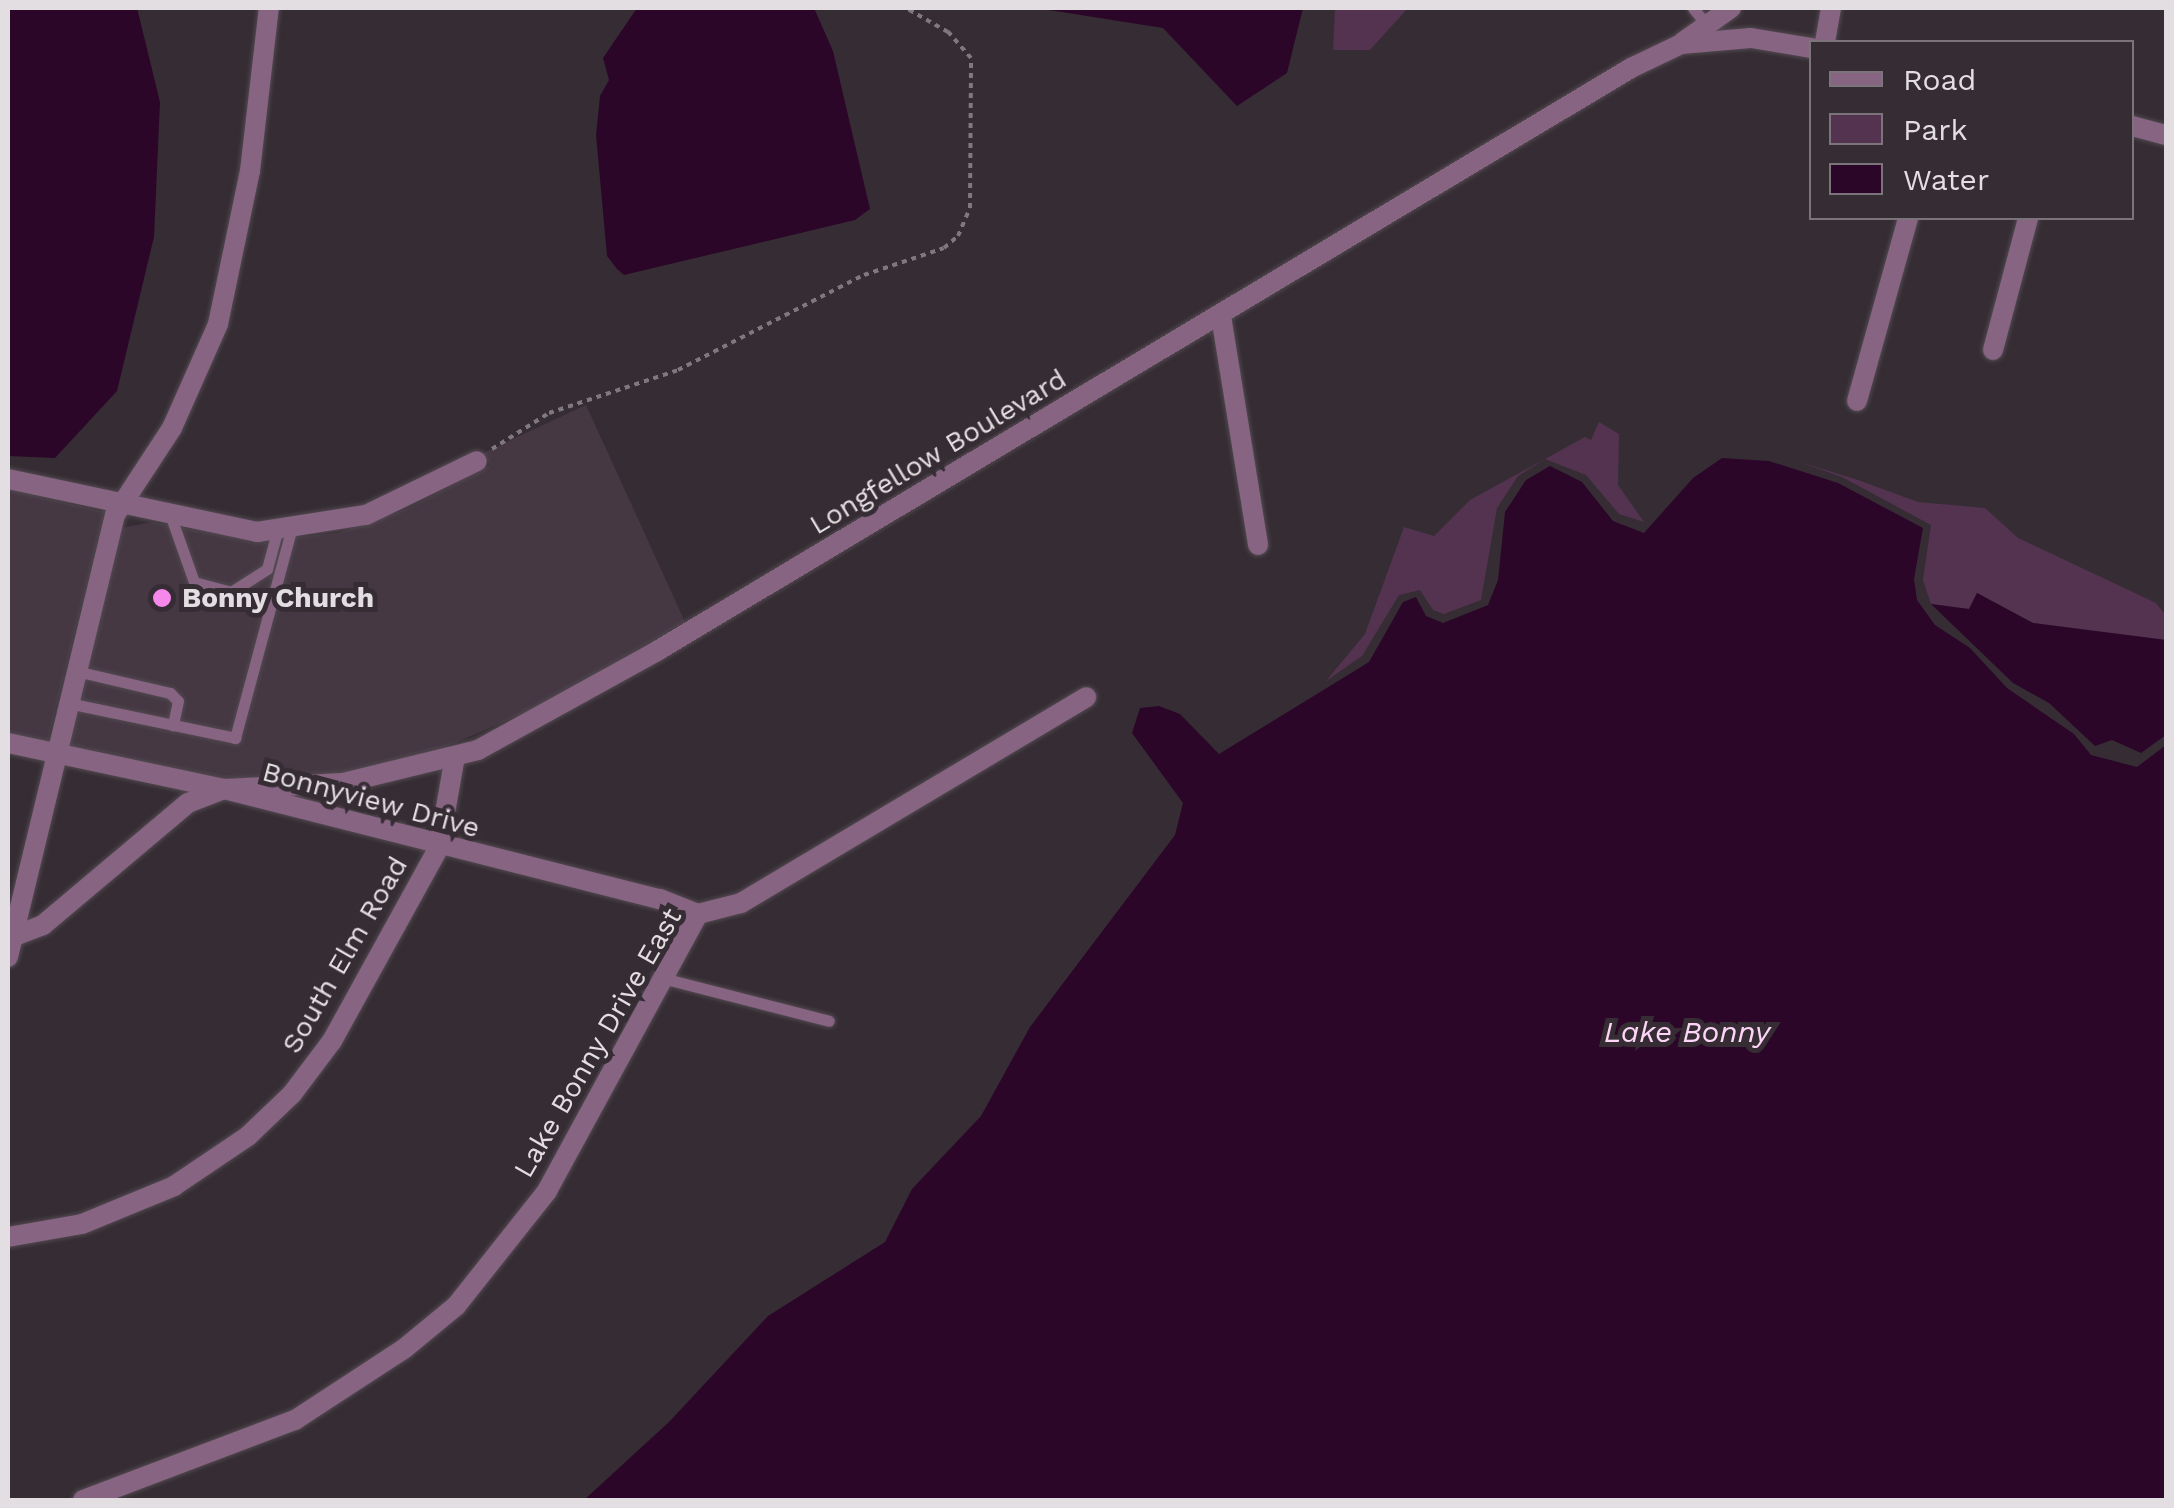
<!DOCTYPE html>
<html>
<head>
<meta charset="utf-8">
<style>
	body { margin:0 }
	#map { position:relative; width:2174px; height:1508px; overflow:hidden; background:#362d34; font-family:"Work Sans",sans-serif }
	div>[style] { position:absolute }
	[style*='--x'] { left:calc(var(--x)*1px); top:calc(var(--y)*1px); width:calc(var(--w)*1px); rotate:calc(var(--a)*1deg) }
	.built>* { inset:0; background:#453843 }
	.green>* { inset:0; background:#533350 }
	.water>* { inset:0; background:#2b0629 }
	.path>* { height:4px; margin-top:-2px; transform-origin:0; background:repeating-linear-gradient(90deg,#7f787e 0 5px,transparent 0 10px) }
	.roads { filter:drop-shadow(0 0 2px #524950) drop-shadow(0 0 2px #524950) }
	.service>* { height:11px; margin:-5.5px; padding:0 5.5px; transform-origin:5.5px; border-radius:5.5px; background:#866482 }
	.minor>* { height:20px; margin:-10px; padding:0 10px; transform-origin:10px; border-radius:10px; background:#866482 }
	.tertiary>* { height:20px; margin:-10px; padding:0 10px; transform-origin:10px; border-radius:10px; background:#866482 }
	.dots>* { width:28px; height:28px; translate:-50% -50%; box-sizing:border-box; border:5px solid #362d34; border-radius:50% }
	span { translate:-50% -50%; white-space:nowrap; text-align:center; line-height:1.15; -webkit-text-stroke:10px #362d34; paint-order:stroke }
	.street-label { font-size:28px; color:#e3dee2 }
	.poi-label { font-size:28px; color:#e3dee2; font-weight:700 }
	.left { translate:0 -50%; text-align:left }
	.water-label { font-size:30px; color:#fed5f8; font-style:italic }
	.frame { position:absolute; inset:0; border:10px solid #e3dee2; pointer-events:none }
	.legend { position:absolute; left:1809px; top:40px; width:325px; height:180px; box-sizing:border-box; background:#362d34; border:2px solid #7b747a; margin:0; padding:12px 18px; list-style:none; font-size:30px; color:#e3dee2 }
	.legend li { display:flex; align-items:center; gap:20px; height:50px }
	.legend b { width:50px; border:2px solid #7b747a }
</style>
</head>
<body>
<div id="map">
	<div class="built">
		<i style="clip-path:polygon(586px 405px,685px 622px,533px 709px,427px 755px,341px 774px,224px 779px,67px 748px,122px 528px,152px 522px,257px 541px,338px 533px,409px 508px,490px 465px,483px 453px)"></i>
		<i style="clip-path:polygon(8px 489px,105px 512px,47px 744px,8px 734px)"></i>
	</div>
	<div class="green">
		<i style="clip-path:polygon(1335px 8px,1408px 8px,1370px 50px,1333px 50px)"></i>
		<i style="clip-path:polygon(1599px 422px,1619px 434px,1618px 485px,1644px 522px,1619px 514px,1586px 475px,1545px 459px,1518px 476px,1497px 508px,1481px 600px,1444px 614px,1433px 610px,1420px 590px,1399px 595px,1362px 656px,1326px 681px,1365px 634px,1404px 527px,1434px 536px,1470px 500px,1585px 437px,1591px 440px)"></i>
		<i style="clip-path:polygon(1796px 461px,1858px 480px,1918px 502px,1985px 508px,2018px 538px,2156px 603px,2166px 616px,2166px 640px,2033px 623px,1977px 593px,1969px 609px,1931px 604px,1923px 580px,1931px 525px,1842px 477px)"></i>
	</div>
	<div class="water">
		<i style="clip-path:polygon(8px 8px,137px 8px,160px 102px,154px 237px,117px 391px,55px 458px,8px 456px)"></i>
		<i style="clip-path:polygon(637px 8px,814px 8px,833px 51px,870px 209px,855px 220px,624px 275px,617px 269px,607px 256px,596px 135px,600px 96px,609px 80px,603px 58px)"></i>
		<i style="clip-path:polygon(1036px 8px,1303px 8px,1287px 73px,1237px 106px,1163px 28px)"></i>
		<i style="clip-path:polygon(1722px 458px,1769px 461px,1838px 483px,1923px 528px,1914px 579px,1917px 600px,1935px 625px,1970px 648px,2007px 688px,2074px 734px,2091px 755px,2137px 767px,2166px 745px,2166px 1500px,584px 1500px,669px 1422px,768px 1316px,885px 1242px,912px 1189px,981px 1116px,1030px 1027px,1175px 835px,1183px 803px,1132px 733px,1140px 708px,1159px 706px,1180px 714px,1219px 754px,1369px 662px,1403px 602px,1416px 597px,1426px 616px,1443px 623px,1488px 605px,1498px 580px,1505px 512px,1526px 480px,1550px 466px,1582px 482px,1613px 521px,1644px 533px,1693px 478px)"></i>
		<i style="clip-path:polygon(1977px 593px,2033px 623px,2166px 640px,2166px 735px,2141px 753px,2112px 740px,2095px 746px,2049px 703px,2013px 683px,1931px 604px,1969px 609px)"></i>
	</div>
	<div class="path">
		<i style="--x:492;--y:449;--w:67;--a:-32.3"></i>
		<i style="--x:549;--y:413;--w:136;--a:-18.4"></i>
		<i style="--x:678;--y:370;--w:209;--a:-27.1"></i>
		<i style="--x:864;--y:275;--w:84;--a:-18.6"></i>
		<i style="--x:944;--y:248;--w:18;--a:-41"></i>
		<i style="--x:958;--y:236;--w:30;--a:-67"></i>
		<i style="--x:970;--y:208;--w:150;--a:-89.6"></i>
		<i style="--x:971;--y:58;--w:35;--a:-131"></i>
		<i style="--x:948;--y:32;--w:48;--a:-150.3"></i>
	</div>
	<div class="roads">
		<div class="service">
			<i style="--x:1693;--y:8;--w:21;--a:51"></i>
			<i style="--x:171;--y:517;--w:69;--a:70.5"></i>
			<i style="--x:194;--y:582;--w:38;--a:15"></i>
			<i style="--x:231;--y:592;--w:43;--a:-32.6"></i>
			<i style="--x:267;--y:569;--w:39;--a:-75"></i>
			<i style="--x:76;--y:671;--w:97;--a:13.2"></i>
			<i style="--x:170;--y:693;--w:11;--a:45"></i>
			<i style="--x:178;--y:701;--w:25;--a:102"></i>
			<i style="--x:68;--y:703;--w:171;--a:11.8"></i>
			<i style="--x:235;--y:738;--w:215;--a:-74.9"></i>
			<i style="--x:666;--y:979;--w:168;--a:14.4"></i>
		</div>
		<div class="minor">
			<i style="--x:1825;--y:42;--w:35;--a:-80"></i>
			<i style="--x:1221;--y:316;--w:232;--a:80.8"></i>
			<i style="--x:1993;--y:350;--w:137;--a:-75.1"></i>
			<i style="--x:1857;--y:401;--w:190;--a:-74.4"></i>
			<i style="--x:8;--y:479;--w:255;--a:12"></i>
			<i style="--x:257;--y:532;--w:110;--a:-8.9"></i>
			<i style="--x:366;--y:515;--w:123;--a:-25.9"></i>
			<i style="--x:12;--y:937;--w:33;--a:-21"></i>
			<i style="--x:43;--y:925;--w:189;--a:-40.1"></i>
			<i style="--x:188;--y:803;--w:39;--a:-21"></i>
			<i style="--x:224;--y:789;--w:450;--a:14.2"></i>
			<i style="--x:660;--y:899;--w:41;--a:21.5"></i>
			<i style="--x:8;--y:957;--w:455;--a:-76.4"></i>
			<i style="--x:115;--y:515;--w:104;--a:-56.8"></i>
			<i style="--x:172;--y:428;--w:114;--a:-66.1"></i>
			<i style="--x:218;--y:324;--w:156;--a:-78.2"></i>
			<i style="--x:250;--y:171;--w:164;--a:-83.4"></i>
			<i style="--x:8;--y:1237;--w:75;--a:-10"></i>
			<i style="--x:82;--y:1224;--w:100;--a:-22.4"></i>
			<i style="--x:174;--y:1186;--w:89;--a:-34"></i>
			<i style="--x:248;--y:1136;--w:61;--a:-43.7"></i>
			<i style="--x:292;--y:1094;--w:66;--a:-53"></i>
			<i style="--x:332;--y:1041;--w:222;--a:-61.1"></i>
			<i style="--x:439;--y:847;--w:92;--a:-80"></i>
			<i style="--x:83;--y:1500;--w:227;--a:-20.7"></i>
			<i style="--x:295;--y:1420;--w:131;--a:-33.2"></i>
			<i style="--x:405;--y:1348;--w:66;--a:-39.5"></i>
			<i style="--x:456;--y:1306;--w:147;--a:-51.6"></i>
			<i style="--x:547;--y:1191;--w:315;--a:-61.4"></i>
			<i style="--x:698;--y:914;--w:44;--a:-14.3"></i>
			<i style="--x:741;--y:903;--w:402;--a:-30.8"></i>
		</div>
		<div class="tertiary">
			<i style="--x:1683;--y:42;--w:59;--a:-35.3"></i>
			<i style="--x:2132;--y:126;--w:35;--a:15"></i>
			<i style="--x:8;--y:743;--w:221;--a:12"></i>
			<i style="--x:224;--y:789;--w:119;--a:-2.9"></i>
			<i style="--x:343;--y:783;--w:139;--a:-13.7"></i>
			<i style="--x:478;--y:750;--w:205;--a:-28.9"></i>
			<i style="--x:657;--y:651;--w:1135;--a:-30.9"></i>
			<i style="--x:1631;--y:68;--w:55;--a:-25.6"></i>
			<i style="--x:1681;--y:44;--w:70;--a:-4.9"></i>
			<i style="--x:1751;--y:38;--w:62;--a:9.3"></i>
		</div>
	</div>
	<div class="dots">
		<i style="left:162px;top:598px;background:#f688ec"></i>
	</div>
	<div class="street-label">
		<span style="left:938px;top:452px;rotate:-31deg">Longfellow Boulevard</span>
		<span style="left:371px;top:800px;rotate:15deg">Bonnyview Drive</span>
		<span style="left:345px;top:955px;rotate:-60deg">South Elm Road</span>
		<span style="left:598px;top:1043px;rotate:-60deg">Lake Bonny Drive East</span>
	</div>
	<div class="poi-label">
		<span class="left" style="left:182px;top:598px">Bonny Church</span>
	</div>
	<div class="water-label">
		<span style="left:1687px;top:1032px">Lake Bonny</span>
	</div>
	<div class="frame"></div>
	<ul class="legend">
	<li><b style="height:12px;background:#866482"></b>Road</li>
	<li><b style="height:28px;background:#533350"></b>Park</li>
	<li><b style="height:28px;background:#2b0629"></b>Water</li>
	</ul>
</div>
</body>
</html>
